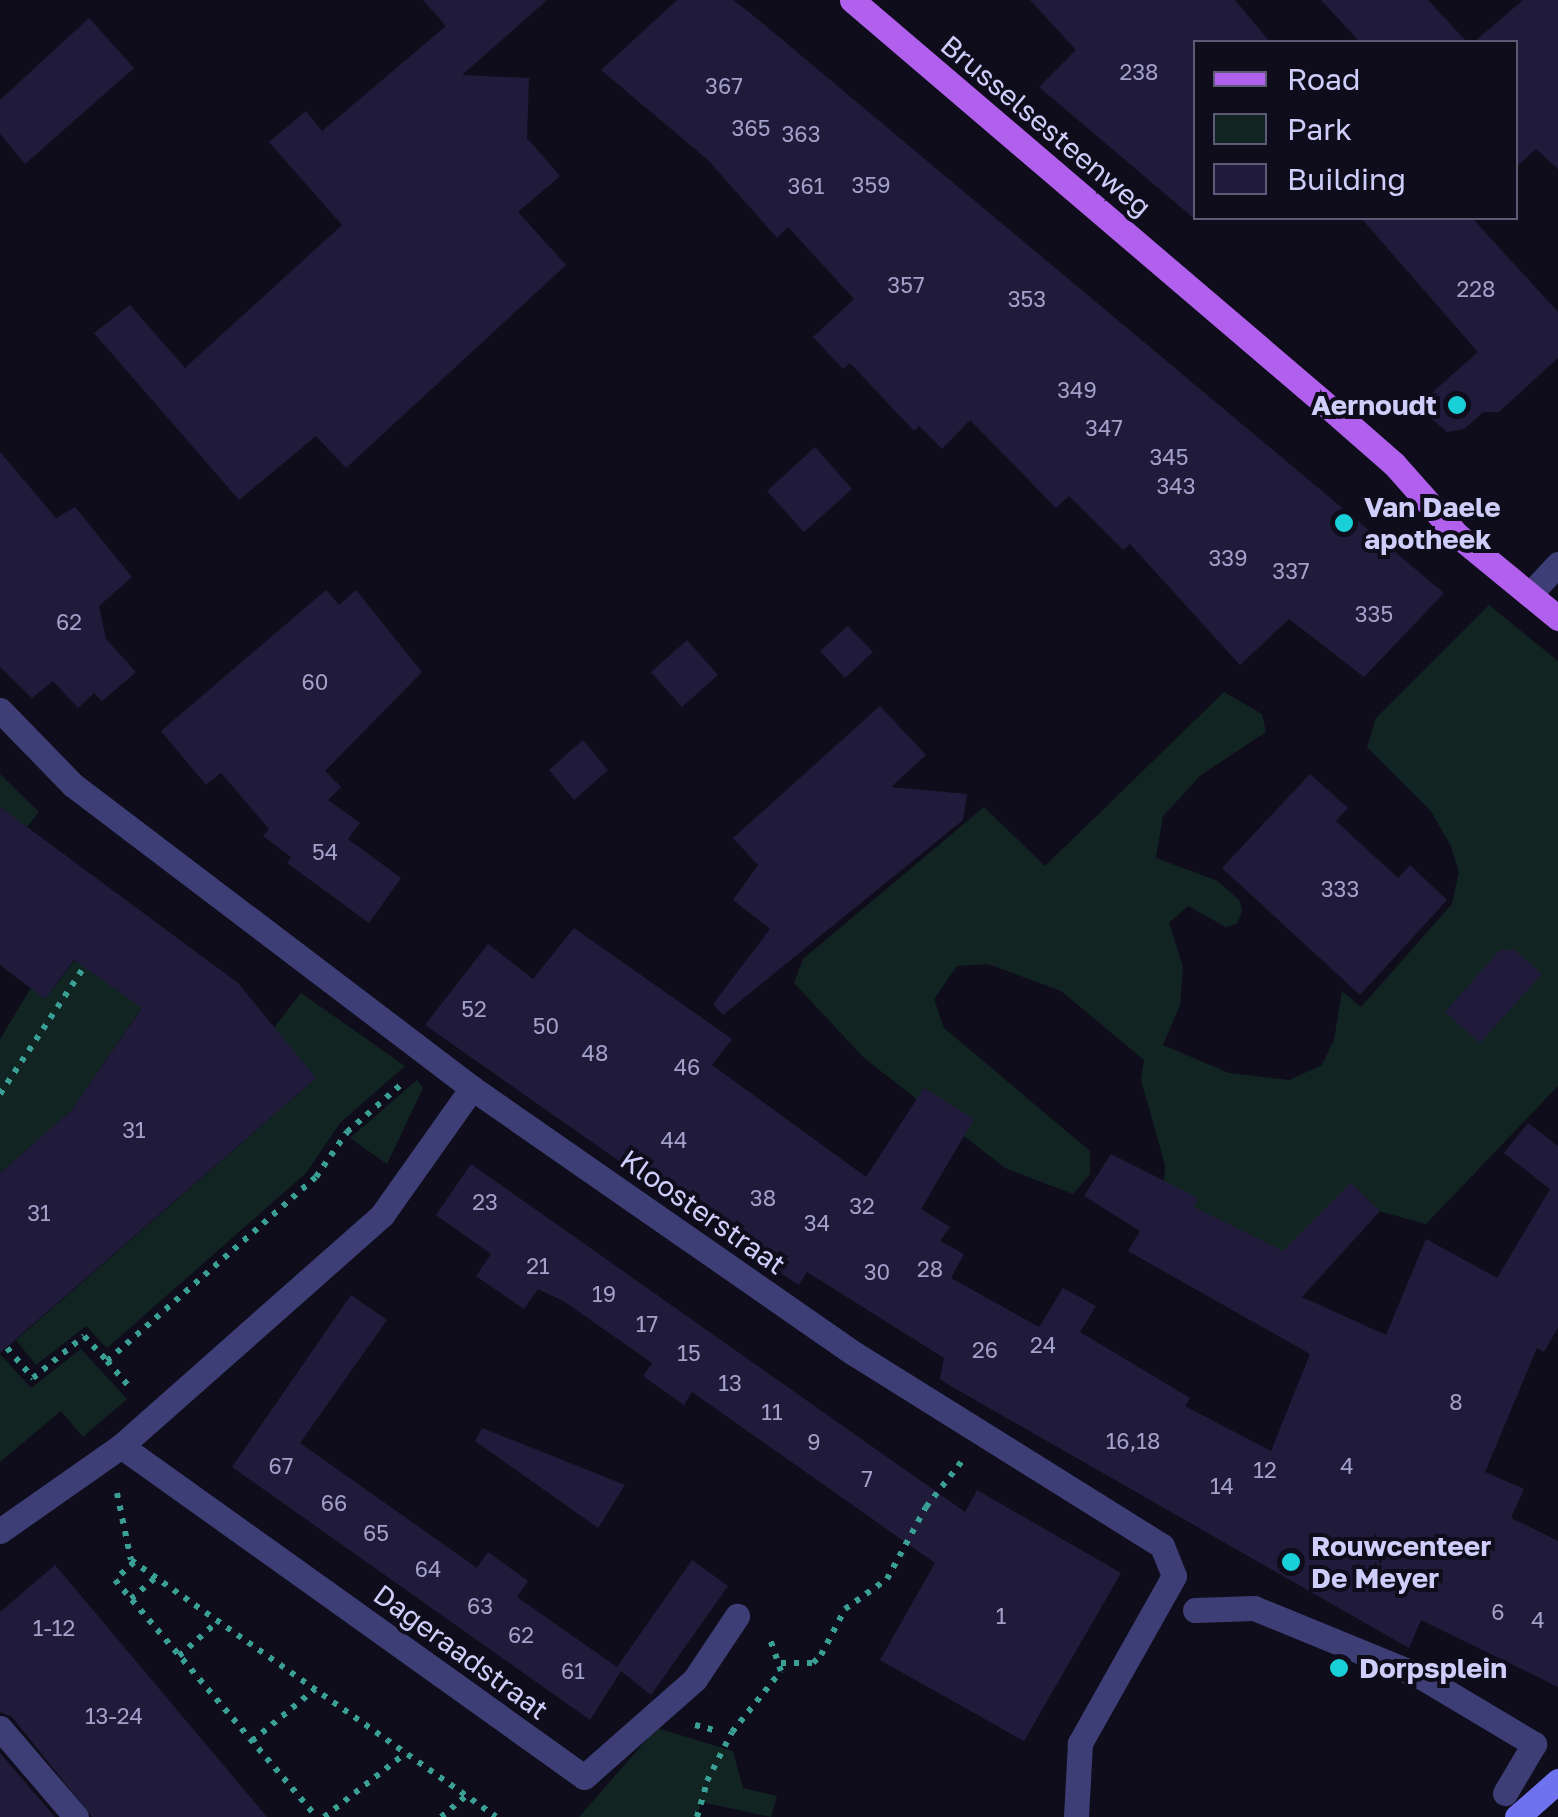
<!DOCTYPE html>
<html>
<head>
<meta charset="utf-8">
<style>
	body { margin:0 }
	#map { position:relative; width:1558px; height:1817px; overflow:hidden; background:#0f0d1b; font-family:"Golos Text",sans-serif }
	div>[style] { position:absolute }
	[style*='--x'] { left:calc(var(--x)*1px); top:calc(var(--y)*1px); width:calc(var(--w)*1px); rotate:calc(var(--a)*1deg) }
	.green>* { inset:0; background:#112422 }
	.building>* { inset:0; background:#201b3a }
	.path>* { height:6px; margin-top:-3px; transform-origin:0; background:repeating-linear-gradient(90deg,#3aa095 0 5px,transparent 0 13px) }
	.lane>* { height:25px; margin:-12.5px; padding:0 12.5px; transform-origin:12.5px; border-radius:12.5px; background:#3d3e75 }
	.street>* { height:25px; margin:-12.5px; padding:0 12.5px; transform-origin:12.5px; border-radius:12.5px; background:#3d3e75 }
	.secondary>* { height:25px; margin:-12.5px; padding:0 12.5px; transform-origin:12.5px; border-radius:12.5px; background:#6e72ee }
	.primary>* { height:25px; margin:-12.5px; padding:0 12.5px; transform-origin:12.5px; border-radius:12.5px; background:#b160ed }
	.dots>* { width:28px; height:28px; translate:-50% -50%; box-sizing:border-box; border:5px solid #0f0d1b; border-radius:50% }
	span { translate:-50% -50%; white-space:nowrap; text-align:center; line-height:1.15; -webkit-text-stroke:8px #0f0d1b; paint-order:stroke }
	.number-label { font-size:22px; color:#a3a0c9 }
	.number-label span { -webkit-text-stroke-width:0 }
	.street-label { font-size:28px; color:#cfcdf9 }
	.poi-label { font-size:28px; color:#cfcdf9; font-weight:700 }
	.right { translate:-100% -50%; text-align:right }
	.left { translate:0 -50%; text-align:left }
	.legend { position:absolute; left:1193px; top:40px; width:325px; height:180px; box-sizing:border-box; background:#0f0d1b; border:2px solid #5c5a74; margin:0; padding:12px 18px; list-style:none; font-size:30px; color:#cfcdf9 }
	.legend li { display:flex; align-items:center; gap:20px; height:50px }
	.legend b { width:50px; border:2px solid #5c5a74 }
</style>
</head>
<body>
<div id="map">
	<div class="green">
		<i style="clip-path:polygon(1489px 605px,1558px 661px,1558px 1086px,1426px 1224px,1378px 1211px,1300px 1295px,1163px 1199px,1165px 1165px,1141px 1080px,1144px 1060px,1061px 991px,988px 964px,957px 966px,934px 999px,944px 1028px,1090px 1151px,1090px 1174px,1073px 1194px,1005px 1168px,864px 1058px,794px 983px,803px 959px,984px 807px,1045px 866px,1224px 692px,1262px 714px,1266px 732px,1201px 775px,1163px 816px,1156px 858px,1218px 881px,1240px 901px,1242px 912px,1237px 924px,1226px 927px,1188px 906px,1169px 923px,1183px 967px,1180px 1005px,1163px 1045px,1229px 1073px,1289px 1080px,1322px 1065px,1334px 1040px,1342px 991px,1361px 1007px,1452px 904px,1459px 872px,1450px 844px,1430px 810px,1367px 747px,1376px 718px)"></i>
		<i style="clip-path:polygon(0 774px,39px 812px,27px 827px,0 807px)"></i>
		<i style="clip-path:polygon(74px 961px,154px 990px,71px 1111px,0 1173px,0 1039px,31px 988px,46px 998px)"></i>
		<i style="clip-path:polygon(301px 993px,405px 1066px,340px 1123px,306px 1173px,107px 1348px,86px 1326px,36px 1365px,16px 1340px,316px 1078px,273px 1029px)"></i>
		<i style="clip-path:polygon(417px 1080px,423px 1088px,387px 1164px,350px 1138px)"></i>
		<i style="clip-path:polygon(81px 1349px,127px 1399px,83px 1437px,61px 1411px,0 1462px,0 1354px,31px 1388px)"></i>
		<i style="clip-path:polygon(657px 1728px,733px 1751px,743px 1788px,777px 1796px,771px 1817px,701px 1802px,697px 1817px,579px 1817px)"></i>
	</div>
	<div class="building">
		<i style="clip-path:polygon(423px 0,547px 0,462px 75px,529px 78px,527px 138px,560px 176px,518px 212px,566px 265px,346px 468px,316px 436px,239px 500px,94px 333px,130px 305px,185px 368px,342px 225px,269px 142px,306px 111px,322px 131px,446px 26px)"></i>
		<i style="clip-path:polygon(677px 0,733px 0,749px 12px,1444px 593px,1364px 677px,1289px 619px,1240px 665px,1130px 544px,1123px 550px,1069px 496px,1056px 508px,970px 420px,942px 449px,919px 426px,914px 431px,850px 363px,843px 369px,813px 337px,854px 299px,788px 227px,777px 238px,708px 160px,601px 70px)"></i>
		<i style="clip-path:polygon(1030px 0,1235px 0,1270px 42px,1196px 42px,1196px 220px,1039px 87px,1076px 50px)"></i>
		<i style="clip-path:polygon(1321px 0,1428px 0,1467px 42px,1360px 42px)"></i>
		<i style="clip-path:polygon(1523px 0,1558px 0,1558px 169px,1536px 149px,1516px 167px,1516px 42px,1474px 42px)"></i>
		<i style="clip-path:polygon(89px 18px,134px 68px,25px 164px,0 134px,0 100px)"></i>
		<i style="clip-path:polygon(1361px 218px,1472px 218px,1558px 312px,1558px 358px,1499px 412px,1483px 412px,1464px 429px,1447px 432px,1417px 406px,1478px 352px)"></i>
		<i style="clip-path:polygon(815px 447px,852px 489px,804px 532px,767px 491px)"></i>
		<i style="clip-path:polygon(0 452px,56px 518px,75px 507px,132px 577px,99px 606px,106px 639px,136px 672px,102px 701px,94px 693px,78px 708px,53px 681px,32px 698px,0 667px)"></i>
		<i style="clip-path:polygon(326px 590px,339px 605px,356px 590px,422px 672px,325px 771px,341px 787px,328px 800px,360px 823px,348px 839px,401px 878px,369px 923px,287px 863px,291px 857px,263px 836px,269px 829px,221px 773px,206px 785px,161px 731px)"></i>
		<i style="clip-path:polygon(848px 626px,873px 652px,845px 678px,820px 651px)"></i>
		<i style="clip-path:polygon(687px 640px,718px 675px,682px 707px,651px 672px)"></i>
		<i style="clip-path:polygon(880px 706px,926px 755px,891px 787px,967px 794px,963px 820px,723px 1015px,713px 1004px,770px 929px,733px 900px,758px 865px,733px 838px)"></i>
		<i style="clip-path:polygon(583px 740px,608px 770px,574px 800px,549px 770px)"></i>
		<i style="clip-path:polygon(1310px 774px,1348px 808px,1336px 821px,1398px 878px,1410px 865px,1447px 900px,1360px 995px,1222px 868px)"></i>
		<i style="clip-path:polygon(0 807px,238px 983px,316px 1078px,0 1353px,0 1173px,71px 1111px,142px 1008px,74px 960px,45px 999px,0 965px)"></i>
		<i style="clip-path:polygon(574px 928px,732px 1039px,712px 1065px,866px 1177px,924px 1088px,974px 1119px,921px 1209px,950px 1227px,940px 1241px,964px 1254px,951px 1278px,1039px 1327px,1063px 1288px,1096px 1306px,1080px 1332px,1190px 1398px,1185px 1406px,1271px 1451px,1310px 1354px,1128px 1251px,1140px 1231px,1084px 1196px,1111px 1154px,1198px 1198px,1194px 1207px,1283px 1251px,1351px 1183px,1380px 1211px,1302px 1297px,1386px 1335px,1426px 1239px,1497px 1278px,1550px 1189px,1504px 1153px,1528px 1123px,1558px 1146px,1558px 1328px,1544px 1352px,1537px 1348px,1485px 1472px,1524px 1489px,1511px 1518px,1558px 1541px,1558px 1687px,1421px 1620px,1409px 1648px,949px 1385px,940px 1379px,944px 1358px,807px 1272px,799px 1285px,769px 1266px,425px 1025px,488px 944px,533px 979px)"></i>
		<i style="clip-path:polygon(1500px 950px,1515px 950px,1542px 974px,1480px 1043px,1445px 1012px)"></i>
		<i style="clip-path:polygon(471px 1164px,965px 1512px,977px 1490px,1121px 1573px,1024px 1741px,880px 1660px,935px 1563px,692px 1392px,684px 1405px,643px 1376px,652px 1363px,565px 1302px,538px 1289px,524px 1309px,476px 1276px,491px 1254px,436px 1215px)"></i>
		<i style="clip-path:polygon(351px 1295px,387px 1320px,300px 1443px,477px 1568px,488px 1552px,528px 1581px,517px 1597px,617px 1667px,692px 1560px,728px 1586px,651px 1695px,621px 1671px,590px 1720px,232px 1467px)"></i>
		<i style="clip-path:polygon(482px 1428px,625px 1485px,598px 1528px,475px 1441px)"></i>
		<i style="clip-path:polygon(55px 1565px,188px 1723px,267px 1817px,92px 1817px,12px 1717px,0 1712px,0 1612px)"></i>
		<i style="clip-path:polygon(0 1753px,55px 1817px,0 1817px)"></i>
	</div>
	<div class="path">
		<i style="--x:0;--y:1094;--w:152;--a:-56.5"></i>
		<i style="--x:7;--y:1348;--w:40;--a:49"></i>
		<i style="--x:33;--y:1378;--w:66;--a:-39.5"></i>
		<i style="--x:84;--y:1336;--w:34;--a:47"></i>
		<i style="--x:107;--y:1361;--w:278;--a:-41.4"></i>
		<i style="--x:316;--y:1177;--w:55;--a:-55.4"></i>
		<i style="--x:347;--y:1132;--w:77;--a:-41.3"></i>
		<i style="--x:107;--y:1361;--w:38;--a:49"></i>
		<i style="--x:117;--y:1493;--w:68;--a:78.2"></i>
		<i style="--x:131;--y:1560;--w:446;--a:35.1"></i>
		<i style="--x:134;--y:1562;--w:26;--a:137"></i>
		<i style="--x:115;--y:1580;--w:311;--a:49.6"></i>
		<i style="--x:131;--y:1599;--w:33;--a:-41"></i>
		<i style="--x:179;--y:1656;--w:52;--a:-41.9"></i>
		<i style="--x:781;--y:1663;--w:32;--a:0"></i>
		<i style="--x:813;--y:1663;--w:11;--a:-45"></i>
		<i style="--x:821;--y:1655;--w:52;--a:-62.4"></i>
		<i style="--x:845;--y:1609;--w:52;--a:-35.5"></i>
		<i style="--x:887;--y:1579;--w:82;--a:-61.6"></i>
		<i style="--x:926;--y:1507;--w:58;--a:-52"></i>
		<i style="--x:695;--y:1725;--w:24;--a:15"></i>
		<i style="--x:252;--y:1741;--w:82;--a:-39.5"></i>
		<i style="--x:324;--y:1817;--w:104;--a:-38"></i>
		<i style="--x:441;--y:1817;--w:33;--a:-40"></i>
		<i style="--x:697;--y:1817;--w:37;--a:-74"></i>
		<i style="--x:707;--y:1781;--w:55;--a:-63"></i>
		<i style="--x:732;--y:1732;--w:78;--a:-51.2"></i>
		<i style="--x:781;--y:1671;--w:37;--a:-109"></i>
	</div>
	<div class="lane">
		<i style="--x:0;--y:1728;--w:117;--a:49.5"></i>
	</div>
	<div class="street">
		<i style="--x:1530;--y:594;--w:41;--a:-47"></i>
		<i style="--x:0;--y:710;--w:105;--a:45.8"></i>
		<i style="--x:73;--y:785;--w:501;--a:37.21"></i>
		<i style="--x:472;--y:1088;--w:466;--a:34.8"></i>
		<i style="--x:855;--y:1354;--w:362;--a:32"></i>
		<i style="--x:1162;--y:1546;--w:32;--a:68"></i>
		<i style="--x:1174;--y:1576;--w:192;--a:119.4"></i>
		<i style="--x:1080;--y:1743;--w:74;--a:93.1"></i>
		<i style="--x:121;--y:1446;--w:569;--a:35.56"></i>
		<i style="--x:584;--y:1777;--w:148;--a:-41.4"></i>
		<i style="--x:695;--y:1679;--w:76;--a:-56.3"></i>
		<i style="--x:0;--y:1531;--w:148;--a:-35.1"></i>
		<i style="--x:121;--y:1446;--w:349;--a:-41.5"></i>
		<i style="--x:382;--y:1215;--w:156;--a:-54.7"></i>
		<i style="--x:1195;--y:1610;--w:59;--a:-1.9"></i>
		<i style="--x:1254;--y:1608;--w:179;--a:22.3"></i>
		<i style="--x:1420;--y:1676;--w:133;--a:30.8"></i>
		<i style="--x:1534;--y:1744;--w:57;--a:120.6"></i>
	</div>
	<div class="secondary">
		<i style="--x:1517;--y:1817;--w:55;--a:-41.3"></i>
	</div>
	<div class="primary">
		<i style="--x:852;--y:0;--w:628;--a:40.48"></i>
		<i style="--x:1330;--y:408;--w:85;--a:41.2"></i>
		<i style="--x:1394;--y:464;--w:95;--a:48.4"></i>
		<i style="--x:1457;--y:535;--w:131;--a:39.4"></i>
	</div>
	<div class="dots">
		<i style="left:1457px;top:405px;background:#19d0d9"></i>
		<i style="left:1344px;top:523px;background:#19d0d9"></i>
		<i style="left:1291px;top:1562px;background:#19d0d9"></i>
		<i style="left:1339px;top:1668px;background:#19d0d9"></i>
	</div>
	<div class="number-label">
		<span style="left:1139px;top:72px">238</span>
		<span style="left:724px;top:86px">367</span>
		<span style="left:751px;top:128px">365</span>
		<span style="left:801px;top:134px">363</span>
		<span style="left:871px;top:185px">359</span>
		<span style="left:806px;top:186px">361</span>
		<span style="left:906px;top:285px">357</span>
		<span style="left:1476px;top:289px">228</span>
		<span style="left:1027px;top:299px">353</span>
		<span style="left:1077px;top:390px">349</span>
		<span style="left:1104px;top:428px">347</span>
		<span style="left:1169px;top:457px">345</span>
		<span style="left:1176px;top:486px">343</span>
		<span style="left:1228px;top:558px">339</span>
		<span style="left:1291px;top:571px">337</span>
		<span style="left:1374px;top:614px">335</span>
		<span style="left:69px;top:622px">62</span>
		<span style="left:315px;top:682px">60</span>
		<span style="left:325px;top:852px">54</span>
		<span style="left:1340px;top:889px">333</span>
		<span style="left:474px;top:1009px">52</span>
		<span style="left:546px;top:1026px">50</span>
		<span style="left:595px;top:1053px">48</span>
		<span style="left:687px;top:1067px">46</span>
		<span style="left:134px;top:1130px">31</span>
		<span style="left:674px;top:1140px">44</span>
		<span style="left:763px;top:1198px">38</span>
		<span style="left:485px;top:1202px">23</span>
		<span style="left:862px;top:1206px">32</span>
		<span style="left:39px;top:1213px">31</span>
		<span style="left:817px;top:1223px">34</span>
		<span style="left:538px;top:1266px">21</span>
		<span style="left:930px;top:1269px">28</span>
		<span style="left:877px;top:1272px">30</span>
		<span style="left:604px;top:1294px">19</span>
		<span style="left:647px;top:1324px">17</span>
		<span style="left:1043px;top:1345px">24</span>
		<span style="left:985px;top:1350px">26</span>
		<span style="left:689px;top:1353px">15</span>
		<span style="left:730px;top:1383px">13</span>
		<span style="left:1456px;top:1402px">8</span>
		<span style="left:772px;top:1412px">11</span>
		<span style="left:1133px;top:1441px">16,18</span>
		<span style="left:814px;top:1442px">9</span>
		<span style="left:281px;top:1466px">67</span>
		<span style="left:1347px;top:1466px">4</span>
		<span style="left:1265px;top:1470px">12</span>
		<span style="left:867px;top:1479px">7</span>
		<span style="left:1222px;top:1486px">14</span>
		<span style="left:334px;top:1503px">66</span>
		<span style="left:376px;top:1533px">65</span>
		<span style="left:428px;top:1569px">64</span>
		<span style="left:480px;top:1606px">63</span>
		<span style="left:1498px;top:1612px">6</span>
		<span style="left:1001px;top:1616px">1</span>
		<span style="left:1538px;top:1620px">4</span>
		<span style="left:54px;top:1628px">1-12</span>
		<span style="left:521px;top:1635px">62</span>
		<span style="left:573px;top:1671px">61</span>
		<span style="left:114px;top:1716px">13-24</span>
	</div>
	<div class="street-label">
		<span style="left:1046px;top:126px;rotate:40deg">Brusselsesteenweg</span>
		<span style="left:703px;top:1212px;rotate:35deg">Kloosterstraat</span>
		<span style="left:461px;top:1652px;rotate:36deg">Dageraadstraat</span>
	</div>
	<div class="poi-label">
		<span class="right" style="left:1437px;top:405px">Aernoudt</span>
		<span class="left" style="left:1364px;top:523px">Van Daele<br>apotheek</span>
		<span class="left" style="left:1311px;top:1562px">Rouwcenteer<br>De Meyer</span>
		<span class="left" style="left:1359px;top:1668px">Dorpsplein</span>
	</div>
	<ul class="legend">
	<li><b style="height:12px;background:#b160ed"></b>Road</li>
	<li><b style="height:28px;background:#112422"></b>Park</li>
	<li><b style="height:28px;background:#201b3a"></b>Building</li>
	</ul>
</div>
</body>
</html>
